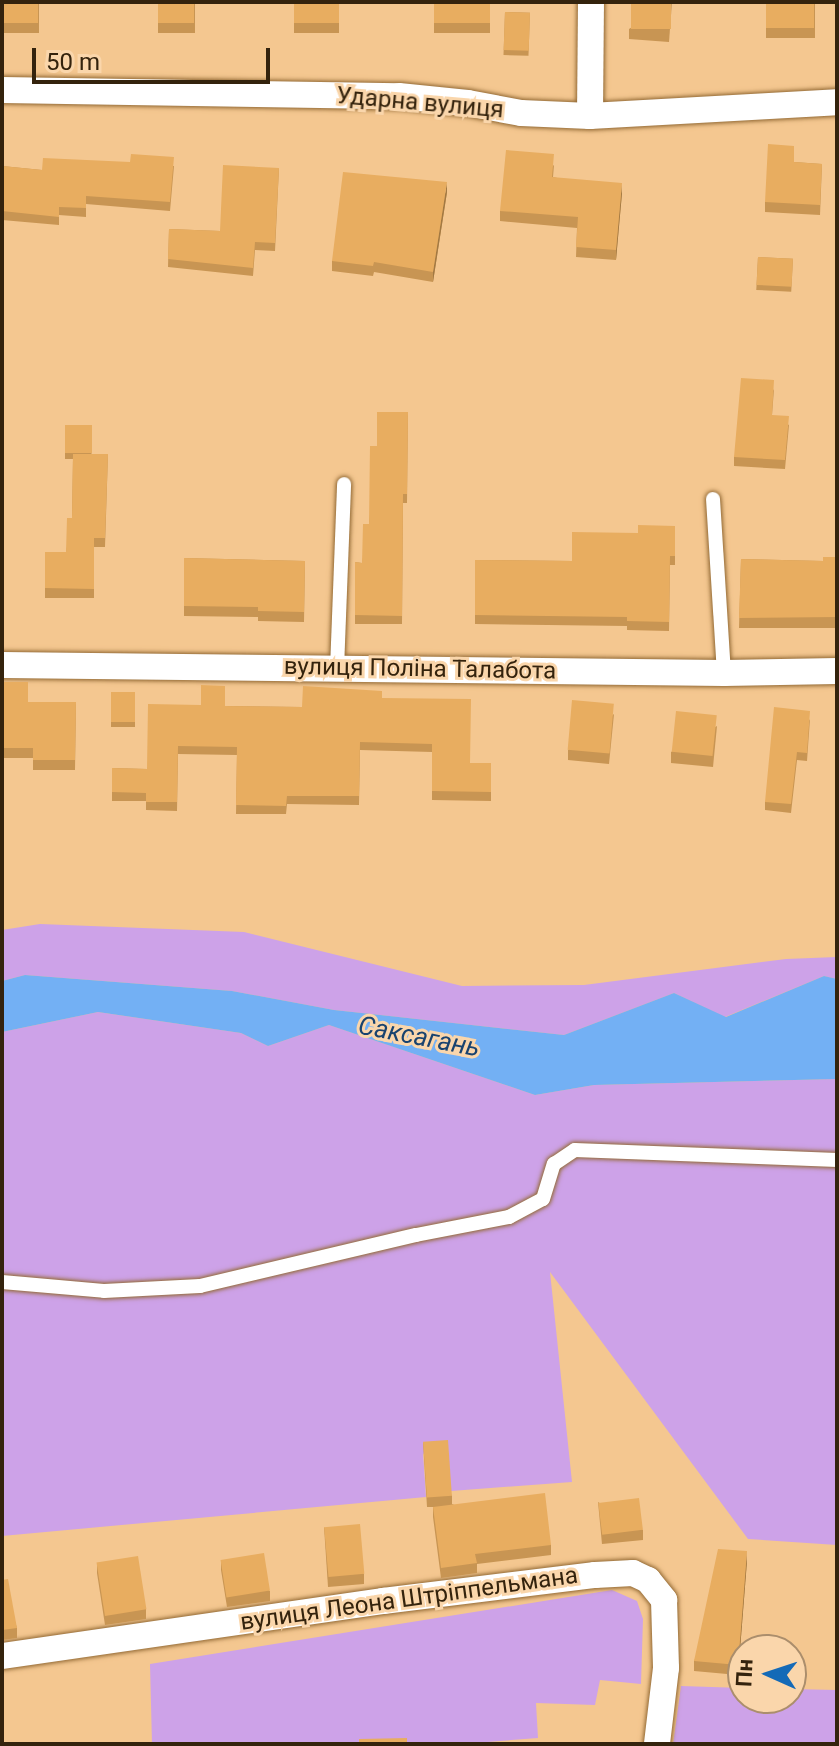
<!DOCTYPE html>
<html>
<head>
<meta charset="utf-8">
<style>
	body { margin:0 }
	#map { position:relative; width:839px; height:1746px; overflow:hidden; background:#f4c790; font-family:Roboto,sans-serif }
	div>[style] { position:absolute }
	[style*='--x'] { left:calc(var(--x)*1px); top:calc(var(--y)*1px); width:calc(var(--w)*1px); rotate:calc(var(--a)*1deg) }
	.green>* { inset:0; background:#cda2e8 }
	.water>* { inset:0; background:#73b0f4 }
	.roads { filter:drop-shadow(0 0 2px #936a35) drop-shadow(0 0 2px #936a35) }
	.lane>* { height:14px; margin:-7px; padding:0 7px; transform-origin:7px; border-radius:7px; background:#fff }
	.street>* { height:26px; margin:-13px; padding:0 13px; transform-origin:13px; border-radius:13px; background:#fff }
	.wall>* { inset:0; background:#c89553; transform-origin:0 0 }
	.shaded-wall>* { inset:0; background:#a27943 }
	.building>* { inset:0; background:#e8ad60; transform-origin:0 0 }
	span { translate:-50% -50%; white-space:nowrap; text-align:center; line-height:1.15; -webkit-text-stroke:6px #fad6ab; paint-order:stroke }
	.street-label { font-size:24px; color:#34230d }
	.water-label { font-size:26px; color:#19436f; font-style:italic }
	.frame { position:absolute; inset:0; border:4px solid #34230d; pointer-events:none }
	.north { position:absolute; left:727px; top:1634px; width:80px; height:80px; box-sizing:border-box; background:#fad6ab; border:2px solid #ab8e6c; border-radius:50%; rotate:273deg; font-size:22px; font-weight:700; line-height:32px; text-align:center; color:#34230d }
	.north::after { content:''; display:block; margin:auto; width:28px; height:36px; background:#146ab7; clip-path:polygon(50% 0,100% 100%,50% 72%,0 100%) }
	.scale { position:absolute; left:32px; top:48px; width:238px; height:36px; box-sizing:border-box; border:4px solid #34230d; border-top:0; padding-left:10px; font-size:24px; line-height:28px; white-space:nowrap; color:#34230d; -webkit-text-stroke:6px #fad6ab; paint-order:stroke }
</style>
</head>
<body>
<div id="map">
	<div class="green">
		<div style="clip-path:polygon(40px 924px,244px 932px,462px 986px,584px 985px,786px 959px,837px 957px,837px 979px,824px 976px,725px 1017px,674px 993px,564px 1035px,334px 1010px,232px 991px,25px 975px,2px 981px,2px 930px)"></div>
		<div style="clip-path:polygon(98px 1012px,241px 1033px,268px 1046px,329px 1025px,535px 1095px,594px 1085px,837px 1079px,837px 1545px,748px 1539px,550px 1272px,572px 1482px,451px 1491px,423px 1453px,426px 1497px,2px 1536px,2px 1032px)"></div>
		<div style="clip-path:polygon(612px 1590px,637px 1601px,643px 1619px,641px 1684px,600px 1680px,595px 1705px,536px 1703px,538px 1738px,462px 1744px,152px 1744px,150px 1664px)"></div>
		<div style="clip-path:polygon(681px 1686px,743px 1688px,743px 1698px,791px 1698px,791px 1689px,837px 1690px,837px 1744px,673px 1744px)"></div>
	</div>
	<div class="water">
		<div style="clip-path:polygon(25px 975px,232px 991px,334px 1010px,564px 1035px,674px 993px,726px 1017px,824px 976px,837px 979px,837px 1079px,594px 1085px,535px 1095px,329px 1025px,268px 1046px,241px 1033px,98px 1012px,2px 1032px,2px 981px)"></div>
	</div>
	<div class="roads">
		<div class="lane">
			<div style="--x:713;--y:499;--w:174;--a:86.4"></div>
			<div style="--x:337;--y:669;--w:185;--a:-87.8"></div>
			<div style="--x:2;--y:1282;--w:102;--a:5"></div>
			<div style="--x:104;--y:1291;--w:96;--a:-3"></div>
			<div style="--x:200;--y:1286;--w:222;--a:-13.3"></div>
			<div style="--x:416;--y:1235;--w:95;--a:-11"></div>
			<div style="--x:509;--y:1217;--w:38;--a:-28"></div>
			<div style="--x:543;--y:1199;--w:37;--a:-73"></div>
			<div style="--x:554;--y:1164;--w:25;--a:-34"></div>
			<div style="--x:575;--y:1150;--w:262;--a:2.2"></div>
		</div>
		<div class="street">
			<div style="--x:2;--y:90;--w:397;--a:0.9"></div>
			<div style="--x:399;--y:96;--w:69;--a:5.8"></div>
			<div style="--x:468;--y:103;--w:54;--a:10.7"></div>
			<div style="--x:521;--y:113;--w:69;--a:2.5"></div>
			<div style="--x:590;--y:116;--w:247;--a:-3.2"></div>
			<div style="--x:590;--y:116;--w:114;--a:-89.5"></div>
			<div style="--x:2;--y:665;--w:722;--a:0.63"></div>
			<div style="--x:724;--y:673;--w:113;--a:-1"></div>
			<div style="--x:2;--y:1656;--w:385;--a:-8.2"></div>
			<div style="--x:383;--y:1601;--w:214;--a:-7"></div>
			<div style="--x:595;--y:1575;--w:38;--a:-3"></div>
			<div style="--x:633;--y:1573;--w:17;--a:25"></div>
			<div style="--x:648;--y:1580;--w:26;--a:51"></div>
			<div style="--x:664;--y:1600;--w:68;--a:88.3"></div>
			<div style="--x:666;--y:1668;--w:77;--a:96.8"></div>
		</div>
	</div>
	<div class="wall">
		<div style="left:2px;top:2px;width:37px;height:31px"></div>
		<div style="left:158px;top:2px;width:37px;height:31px"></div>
		<div style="left:294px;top:2px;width:45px;height:31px"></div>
		<div style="left:434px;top:2px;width:56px;height:31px"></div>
		<div style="clip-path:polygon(672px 2px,669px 42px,629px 39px,629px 29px)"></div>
		<div style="left:766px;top:2px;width:49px;height:36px"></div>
		<div style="left:505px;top:12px;width:25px;height:43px;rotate:2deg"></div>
		<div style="clip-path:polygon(794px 162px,822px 164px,820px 215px,765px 212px,765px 202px)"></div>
		<div style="clip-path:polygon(554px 165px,553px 177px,622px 193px,616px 260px,576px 257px,577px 228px,500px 221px,500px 211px)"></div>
		<div style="clip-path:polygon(2px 166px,42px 170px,174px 166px,170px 211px,86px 204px,86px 217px,59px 215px,59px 225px,2px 220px)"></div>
		<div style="clip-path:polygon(279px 168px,275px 251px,255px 250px,253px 276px,168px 267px,169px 229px,220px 231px)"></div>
		<div style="clip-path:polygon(447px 192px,433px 282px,374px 272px,373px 276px,332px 271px,332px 261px)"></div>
		<div style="left:758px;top:257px;width:35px;height:33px;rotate:3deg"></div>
		<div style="clip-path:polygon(774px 389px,772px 415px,789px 425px,785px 469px,734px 466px,734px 457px)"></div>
		<div style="clip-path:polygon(408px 412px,407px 503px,403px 503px,402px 624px,355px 624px,355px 562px,362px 563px,369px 524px,377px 446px)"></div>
		<div style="clip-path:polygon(65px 425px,92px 454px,108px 454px,105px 547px,94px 547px,94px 598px,45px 598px,45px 552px,66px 552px,72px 518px,73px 459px,65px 459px)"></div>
		<div style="clip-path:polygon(675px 526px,675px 565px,670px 565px,669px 631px,627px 630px,627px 626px,475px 624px,475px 560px,572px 561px,638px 533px)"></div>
		<div style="clip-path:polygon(837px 557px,837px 628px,739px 628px,741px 559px,823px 561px)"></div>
		<div style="clip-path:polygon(184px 558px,305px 561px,304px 622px,258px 621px,258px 617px,184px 616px)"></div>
		<div style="clip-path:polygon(2px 682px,28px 702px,76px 702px,75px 770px,33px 770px,33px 758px,2px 758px)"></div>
		<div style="left:111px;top:692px;width:24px;height:35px"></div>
		<div style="clip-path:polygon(382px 698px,470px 763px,491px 763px,491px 801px,432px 800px,432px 752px,360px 750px,359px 805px,287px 804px,286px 814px,236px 814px,237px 755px,178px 754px,177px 811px,146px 810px,146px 801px,112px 801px,112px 768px,147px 769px,225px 706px,302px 707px)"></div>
		<div style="clip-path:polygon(614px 714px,609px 764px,568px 760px,568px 750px)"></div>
		<div style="clip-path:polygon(810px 719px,807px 761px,797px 760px,791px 813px,765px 810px,765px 802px)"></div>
		<div style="clip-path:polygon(717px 726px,713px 767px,671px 763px,671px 752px)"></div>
		<div style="clip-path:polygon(423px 1442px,452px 1496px,452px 1504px,551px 1545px,551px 1555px,477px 1564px,477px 1573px,441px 1578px,433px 1517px,433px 1507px,427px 1507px)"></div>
		<div style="clip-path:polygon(598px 1502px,643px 1530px,643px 1540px,602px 1544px)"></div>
		<div style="clip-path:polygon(324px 1527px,364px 1574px,364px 1584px,328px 1587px)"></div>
		<div style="clip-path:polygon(221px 1560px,270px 1591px,270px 1601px,227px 1607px,221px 1570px)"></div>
		<div style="clip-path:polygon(747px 1561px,738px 1675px,694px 1671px,694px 1661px)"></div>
		<div style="clip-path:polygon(97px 1563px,146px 1609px,146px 1619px,105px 1625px,97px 1573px)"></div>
		<div style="clip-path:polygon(2px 1580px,17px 1628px,17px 1638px,2px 1640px)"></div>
	</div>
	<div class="shaded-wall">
		<div style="clip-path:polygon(447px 182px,447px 192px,433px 282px,433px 272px)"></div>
		<div style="clip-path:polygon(622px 183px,622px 193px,616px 260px,616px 250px)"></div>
		<div style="clip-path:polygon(747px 1551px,747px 1561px,738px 1675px,738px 1665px)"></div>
	</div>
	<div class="building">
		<div style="left:2px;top:2px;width:36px;height:21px"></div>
		<div style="left:158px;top:2px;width:36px;height:21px"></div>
		<div style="left:294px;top:2px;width:45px;height:21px"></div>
		<div style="left:434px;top:2px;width:56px;height:21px"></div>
		<div style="left:631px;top:2px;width:40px;height:27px"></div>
		<div style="left:766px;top:2px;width:48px;height:26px"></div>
		<div style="left:505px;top:12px;width:25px;height:38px;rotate:2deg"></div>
		<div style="clip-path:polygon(768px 144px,794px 146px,794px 162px,822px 164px,820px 205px,765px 202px)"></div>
		<div style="clip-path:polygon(506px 150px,554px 154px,552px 177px,622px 183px,616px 250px,576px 247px,578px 217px,500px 211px)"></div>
		<div style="clip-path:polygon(131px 154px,174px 157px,170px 202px,86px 196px,86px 208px,59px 207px,59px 217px,2px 211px,2px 166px,42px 170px,43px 158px,130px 162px)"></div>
		<div style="clip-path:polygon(223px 165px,279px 168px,275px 243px,255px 242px,253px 268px,168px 259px,169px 229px,220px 231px)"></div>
		<div style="clip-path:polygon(343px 172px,447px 182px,433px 272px,374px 262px,373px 266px,332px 261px)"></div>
		<div style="left:758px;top:257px;width:35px;height:28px;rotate:3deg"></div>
		<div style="clip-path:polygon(741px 378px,774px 380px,772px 415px,789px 416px,785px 460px,734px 457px)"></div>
		<div style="clip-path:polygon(377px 412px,408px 412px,407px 494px,403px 494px,402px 616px,355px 615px,355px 562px,362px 563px,363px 524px,369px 524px,370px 446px,377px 446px)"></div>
		<div style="left:65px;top:425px;width:27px;height:28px"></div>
		<div style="clip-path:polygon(73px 454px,108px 454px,105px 538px,94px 538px,94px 589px,45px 588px,45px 552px,66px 552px,67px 518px,72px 518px)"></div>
		<div style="clip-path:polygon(638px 525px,675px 526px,675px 556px,670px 556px,669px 622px,627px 621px,627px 617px,475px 615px,475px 560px,572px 561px,572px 532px,638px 533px)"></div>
		<div style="clip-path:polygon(823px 557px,837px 557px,837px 617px,739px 618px,741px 559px,823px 561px)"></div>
		<div style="clip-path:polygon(184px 558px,305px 561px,304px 612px,258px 611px,258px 607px,184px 606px)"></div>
		<div style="clip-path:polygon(2px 682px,28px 682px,28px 702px,76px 702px,75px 760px,33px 760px,33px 748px,2px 748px)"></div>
		<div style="clip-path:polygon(201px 685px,225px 686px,225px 706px,302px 707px,303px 686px,382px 691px,382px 698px,471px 699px,470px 763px,491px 763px,491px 792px,432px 791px,432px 744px,360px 742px,359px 796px,287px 796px,286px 806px,236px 805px,237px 747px,178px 746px,177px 802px,146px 802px,146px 793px,112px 792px,112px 768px,147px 769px,148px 704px,201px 705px)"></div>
		<div style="left:111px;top:692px;width:24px;height:30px"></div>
		<div style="left:572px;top:700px;width:42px;height:50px;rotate:5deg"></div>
		<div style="clip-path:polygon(774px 707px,810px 711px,807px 753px,797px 752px,791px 804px,765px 802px)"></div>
		<div style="left:676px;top:711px;width:41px;height:41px;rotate:6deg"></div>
		<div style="left:448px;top:1440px;width:56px;height:25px;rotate:86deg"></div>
		<div style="clip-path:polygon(545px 1493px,551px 1545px,475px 1554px,477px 1563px,441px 1568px,433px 1507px)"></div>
		<div style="left:639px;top:1498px;width:32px;height:41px;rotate:83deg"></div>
		<div style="left:360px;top:1524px;width:50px;height:36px;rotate:85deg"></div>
		<div style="clip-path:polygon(718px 1549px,747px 1551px,738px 1665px,694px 1661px)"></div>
		<div style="left:264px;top:1553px;width:38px;height:44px;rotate:81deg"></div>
		<div style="left:138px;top:1556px;width:54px;height:42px;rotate:81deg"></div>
		<div style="clip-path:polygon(8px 1579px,17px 1628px,2px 1630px,2px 1580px)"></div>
		<div style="clip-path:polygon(407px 1738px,407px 1744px,359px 1744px,359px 1739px)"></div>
	</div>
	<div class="street-label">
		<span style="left:420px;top:103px;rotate:5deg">Ударна вулиця</span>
		<span style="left:420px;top:669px;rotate:1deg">вулиця Поліна Талабота</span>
		<span style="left:409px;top:1599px;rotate:-8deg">вулиця Леона Штріппельмана</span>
	</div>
	<div class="water-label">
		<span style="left:419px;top:1037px;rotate:11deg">Саксагань</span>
	</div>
	<div class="frame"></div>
	<div class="north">Пн</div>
	<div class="scale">50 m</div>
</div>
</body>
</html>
